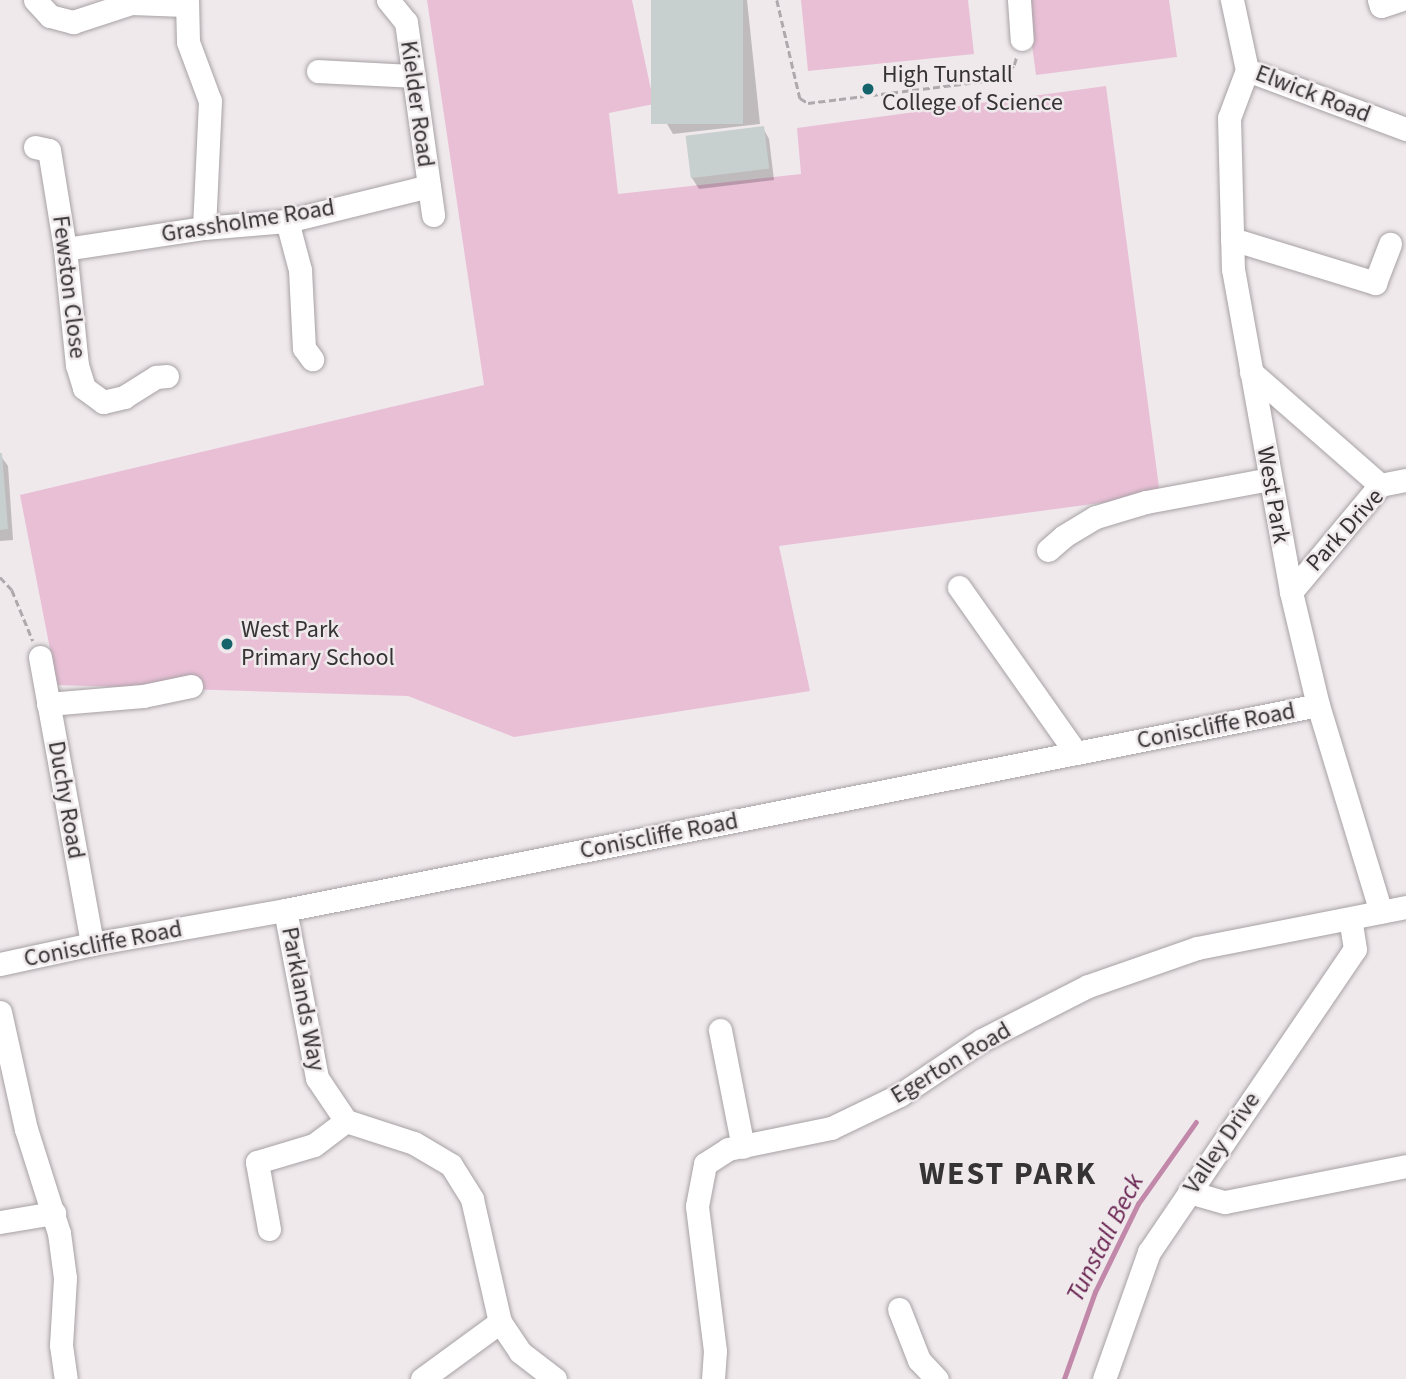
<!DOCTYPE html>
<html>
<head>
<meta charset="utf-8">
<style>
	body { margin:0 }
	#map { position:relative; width:1406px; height:1379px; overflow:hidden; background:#efe9ec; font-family:"Source Sans 3",sans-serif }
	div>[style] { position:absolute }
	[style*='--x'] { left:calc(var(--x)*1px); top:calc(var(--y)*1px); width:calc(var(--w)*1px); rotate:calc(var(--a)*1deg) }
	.green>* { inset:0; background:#e9bfd6 }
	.shadow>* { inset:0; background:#0003 }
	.stream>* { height:4.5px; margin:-2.25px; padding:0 2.25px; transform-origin:2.25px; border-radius:2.25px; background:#c188a9 }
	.building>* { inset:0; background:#c8cfcf; transform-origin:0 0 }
	.path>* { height:2.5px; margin-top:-1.25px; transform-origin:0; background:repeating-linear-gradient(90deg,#aea9ac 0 7px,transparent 0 10.5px) }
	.roads { filter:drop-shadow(0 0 2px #a7a1a4) drop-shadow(0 0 2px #a7a1a4) }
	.minor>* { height:23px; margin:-11.5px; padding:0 11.5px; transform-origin:11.5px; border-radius:11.5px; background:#fff }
	.dots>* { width:19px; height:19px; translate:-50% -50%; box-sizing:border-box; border:4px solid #efe9ec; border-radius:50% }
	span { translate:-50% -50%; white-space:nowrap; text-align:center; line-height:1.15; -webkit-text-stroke:5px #efe9ec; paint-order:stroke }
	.poi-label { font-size:24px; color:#363335 }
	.left { translate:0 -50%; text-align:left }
	.street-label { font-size:24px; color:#363335 }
	.water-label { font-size:26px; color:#692451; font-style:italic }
	.district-label { font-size:32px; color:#363335; font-weight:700; letter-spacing:2px }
</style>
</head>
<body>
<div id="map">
	<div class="green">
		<div style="clip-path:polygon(427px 0,632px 0,654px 104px,609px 113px,618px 194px,801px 174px,797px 128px,1106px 86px,1160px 495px,779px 546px,810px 691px,514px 737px,408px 696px,57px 685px,20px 495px,484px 385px)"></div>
		<div style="clip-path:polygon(801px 0,968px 0,974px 54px,808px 71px)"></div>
		<div style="clip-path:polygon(1026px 0,1169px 0,1177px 57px,1036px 75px)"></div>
	</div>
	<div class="shadow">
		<div style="clip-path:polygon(653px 0,747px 0,760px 124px,673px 134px,666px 122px)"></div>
		<div style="clip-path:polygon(763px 128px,769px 139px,774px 180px,699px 189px,692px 178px)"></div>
		<div style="clip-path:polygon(0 455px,8px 466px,13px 540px,0 541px)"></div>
	</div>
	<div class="stream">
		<div style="--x:1064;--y:1379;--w:92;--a:-70.4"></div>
		<div style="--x:1095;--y:1292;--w:98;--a:-64"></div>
		<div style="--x:1138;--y:1204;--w:100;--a:-54.7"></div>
	</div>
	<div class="building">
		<div style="left:651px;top:0;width:92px;height:124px"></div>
		<div style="left:764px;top:126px;width:43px;height:79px;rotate:83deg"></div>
		<div style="clip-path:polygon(0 453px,2px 453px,8px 529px,0 530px)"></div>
	</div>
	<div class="path">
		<div style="--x:777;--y:0;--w:101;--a:76.8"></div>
		<div style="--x:800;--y:98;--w:9;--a:32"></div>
		<div style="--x:808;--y:103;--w:195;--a:-7.1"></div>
		<div style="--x:1002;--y:79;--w:18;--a:-49"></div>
		<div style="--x:1014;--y:65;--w:10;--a:-73"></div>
		<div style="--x:0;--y:577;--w:18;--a:47"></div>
		<div style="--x:12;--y:590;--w:55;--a:67.6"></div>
	</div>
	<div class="roads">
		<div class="minor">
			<div style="--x:35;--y:0;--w:22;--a:47"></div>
			<div style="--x:50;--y:16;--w:24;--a:15"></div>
			<div style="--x:73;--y:22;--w:61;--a:-18.1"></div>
			<div style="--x:131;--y:3;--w:54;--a:2.1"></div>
			<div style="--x:187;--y:0;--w:42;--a:88.6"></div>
			<div style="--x:188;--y:42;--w:63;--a:69.6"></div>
			<div style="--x:210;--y:101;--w:127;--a:92.7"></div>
			<div style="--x:388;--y:0;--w:28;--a:51"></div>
			<div style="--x:406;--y:22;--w:195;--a:82"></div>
			<div style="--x:1019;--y:0;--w:39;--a:86"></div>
			<div style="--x:1232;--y:0;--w:72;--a:77.9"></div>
			<div style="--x:1247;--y:70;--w:170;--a:20.4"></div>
			<div style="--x:1379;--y:0;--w:6;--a:72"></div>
			<div style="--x:1381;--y:6;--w:20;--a:-18"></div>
			<div style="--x:1247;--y:70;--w:51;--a:110.6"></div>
			<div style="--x:1229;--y:118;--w:151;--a:88.5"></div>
			<div style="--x:1233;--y:269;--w:328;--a:79.8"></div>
			<div style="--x:1291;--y:592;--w:116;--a:76.6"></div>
			<div style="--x:1318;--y:705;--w:216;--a:73.1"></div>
			<div style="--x:318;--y:71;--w:96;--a:3"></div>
			<div style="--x:35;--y:147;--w:14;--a:12"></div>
			<div style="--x:49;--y:150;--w:100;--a:80.8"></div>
			<div style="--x:65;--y:249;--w:117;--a:84.1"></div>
			<div style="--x:77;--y:365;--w:24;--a:73"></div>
			<div style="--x:84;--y:388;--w:24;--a:36"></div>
			<div style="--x:103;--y:402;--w:22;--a:-13"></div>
			<div style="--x:124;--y:397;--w:38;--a:-32"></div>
			<div style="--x:156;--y:377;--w:11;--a:-5"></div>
			<div style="--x:287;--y:221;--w:51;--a:75.1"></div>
			<div style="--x:300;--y:270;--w:78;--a:87.1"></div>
			<div style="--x:304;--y:348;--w:14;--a:54"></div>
			<div style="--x:1232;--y:239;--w:150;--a:17.1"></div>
			<div style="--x:1375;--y:283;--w:42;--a:-69"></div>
			<div style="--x:65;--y:249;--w:141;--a:-8.6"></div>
			<div style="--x:204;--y:228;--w:83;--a:-4.8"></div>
			<div style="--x:287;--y:221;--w:146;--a:-13.8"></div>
			<div style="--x:1251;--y:372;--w:171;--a:41.2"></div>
			<div style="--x:1048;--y:550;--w:21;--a:-41"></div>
			<div style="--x:1064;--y:536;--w:37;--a:-31"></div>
			<div style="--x:1096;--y:517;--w:52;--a:-16.7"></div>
			<div style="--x:1146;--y:502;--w:126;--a:-10.5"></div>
			<div style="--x:959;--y:587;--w:203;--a:54.8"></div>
			<div style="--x:1291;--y:592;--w:139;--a:-50.2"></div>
			<div style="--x:1380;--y:485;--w:26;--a:-11"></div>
			<div style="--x:40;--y:657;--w:292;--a:79.7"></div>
			<div style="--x:48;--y:704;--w:95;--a:-4.8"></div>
			<div style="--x:143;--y:696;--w:49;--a:-11.8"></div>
			<div style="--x:285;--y:910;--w:171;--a:79.2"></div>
			<div style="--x:317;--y:1078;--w:52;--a:56"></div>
			<div style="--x:346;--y:1121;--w:71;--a:17.9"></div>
			<div style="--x:414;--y:1143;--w:43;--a:30.7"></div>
			<div style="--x:451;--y:1165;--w:40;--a:58"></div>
			<div style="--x:472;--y:1199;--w:126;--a:77.2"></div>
			<div style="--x:500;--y:1322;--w:36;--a:56"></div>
			<div style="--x:520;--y:1352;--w:44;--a:37.6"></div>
			<div style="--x:0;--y:964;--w:94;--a:-12.3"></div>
			<div style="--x:92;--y:944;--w:196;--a:-10"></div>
			<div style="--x:285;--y:910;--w:1053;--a:-11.22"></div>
			<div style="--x:0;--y:1012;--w:120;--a:77.5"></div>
			<div style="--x:26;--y:1129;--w:109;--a:72.4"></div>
			<div style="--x:59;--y:1233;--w:45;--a:82.4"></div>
			<div style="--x:65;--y:1278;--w:67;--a:93.4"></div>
			<div style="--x:61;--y:1345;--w:34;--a:82"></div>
			<div style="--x:720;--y:1030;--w:119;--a:78.9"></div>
			<div style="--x:1189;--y:1192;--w:37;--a:16"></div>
			<div style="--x:1225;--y:1202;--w:185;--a:-11.2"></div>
			<div style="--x:0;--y:1222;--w:55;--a:-9.5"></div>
			<div style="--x:269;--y:1229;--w:68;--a:-100.2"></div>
			<div style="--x:257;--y:1162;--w:59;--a:-16.6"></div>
			<div style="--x:314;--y:1145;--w:40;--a:-37"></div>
			<div style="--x:899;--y:1309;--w:55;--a:68.6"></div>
			<div style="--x:919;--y:1360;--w:26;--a:47"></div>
			<div style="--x:422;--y:1379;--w:97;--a:-36.2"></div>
			<div style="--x:713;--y:1379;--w:28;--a:-86"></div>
			<div style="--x:715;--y:1351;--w:146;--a:-97.1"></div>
			<div style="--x:697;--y:1206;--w:43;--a:-79.2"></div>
			<div style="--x:705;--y:1164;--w:27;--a:-33"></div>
			<div style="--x:728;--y:1149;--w:105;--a:-11.5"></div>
			<div style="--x:831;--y:1128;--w:76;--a:-25.6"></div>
			<div style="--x:900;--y:1095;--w:99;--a:-33.9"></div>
			<div style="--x:982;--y:1040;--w:119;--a:-27"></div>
			<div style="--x:1088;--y:986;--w:115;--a:-19.2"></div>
			<div style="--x:1197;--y:948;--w:213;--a:-11.1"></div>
			<div style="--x:1104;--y:1379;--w:135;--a:-70.5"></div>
			<div style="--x:1149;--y:1252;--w:366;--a:-55.8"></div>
			<div style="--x:1355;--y:949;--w:30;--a:-99"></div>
		</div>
	</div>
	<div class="dots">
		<div style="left:868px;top:89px;background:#15636b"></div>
		<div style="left:227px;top:644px;background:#15636b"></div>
	</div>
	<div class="poi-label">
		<span class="left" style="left:882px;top:89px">High Tunstall<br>College of Science</span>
		<span class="left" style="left:241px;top:644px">West Park<br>Primary School</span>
	</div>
	<div class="street-label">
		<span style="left:1313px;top:94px;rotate:21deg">Elwick Road</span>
		<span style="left:417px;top:104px;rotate:82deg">Kielder Road</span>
		<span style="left:248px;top:221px;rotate:-9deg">Grassholme Road</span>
		<span style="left:69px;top:287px;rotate:83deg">Fewston Close</span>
		<span style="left:1273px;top:495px;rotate:80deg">West Park</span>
		<span style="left:1345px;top:530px;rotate:-48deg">Park Drive</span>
		<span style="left:1216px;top:726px;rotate:-11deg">Coniscliffe Road</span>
		<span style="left:66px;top:800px;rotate:80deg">Duchy Road</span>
		<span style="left:659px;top:836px;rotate:-11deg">Coniscliffe Road</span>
		<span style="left:103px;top:944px;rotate:-11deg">Coniscliffe Road</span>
		<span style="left:303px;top:999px;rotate:79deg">Parklands Way</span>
		<span style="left:951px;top:1063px;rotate:-31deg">Egerton Road</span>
		<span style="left:1222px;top:1143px;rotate:-56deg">Valley Drive</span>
	</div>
	<div class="water-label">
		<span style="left:1105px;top:1238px;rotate:-63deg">Tunstall Beck</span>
	</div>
	<div class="district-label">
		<span style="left:1008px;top:1174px">WEST PARK</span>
	</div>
</div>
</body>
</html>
